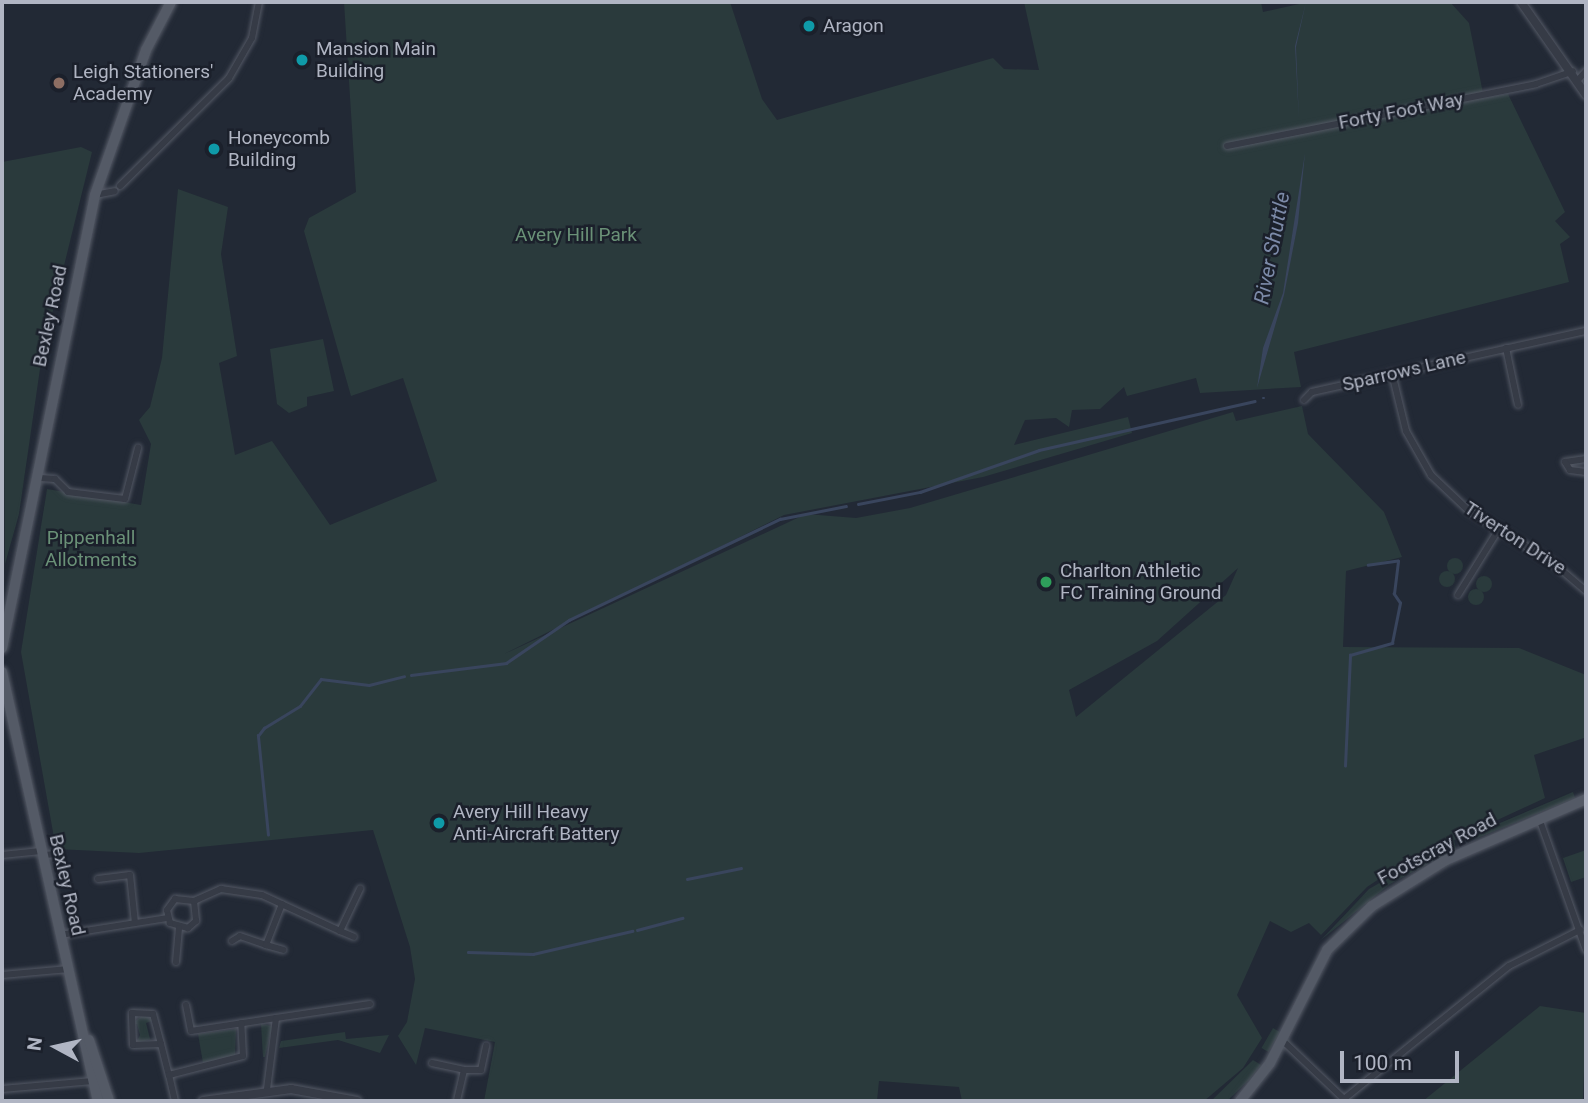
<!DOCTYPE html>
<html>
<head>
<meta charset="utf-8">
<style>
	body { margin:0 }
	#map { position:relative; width:1588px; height:1103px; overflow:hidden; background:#222935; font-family:Roboto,sans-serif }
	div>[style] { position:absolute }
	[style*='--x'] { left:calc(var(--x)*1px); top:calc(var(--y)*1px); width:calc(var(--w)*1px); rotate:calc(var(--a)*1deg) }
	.green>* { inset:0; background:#2a3a3c; transform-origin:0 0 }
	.round { border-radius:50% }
	.water>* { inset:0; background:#39455d }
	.stream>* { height:2.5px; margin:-1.25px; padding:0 1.25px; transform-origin:1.25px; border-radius:1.25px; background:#39455d }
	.roads { filter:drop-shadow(0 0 2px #535864) drop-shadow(0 0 2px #535864) }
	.minor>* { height:6px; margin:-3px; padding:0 3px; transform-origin:3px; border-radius:3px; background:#363b46 }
	.tertiary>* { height:8px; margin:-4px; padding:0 4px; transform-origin:4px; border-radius:4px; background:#363b46 }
	.primary>* { height:10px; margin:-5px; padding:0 5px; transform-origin:5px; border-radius:5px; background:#545a66 }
	.dots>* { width:19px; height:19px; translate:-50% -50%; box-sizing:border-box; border:4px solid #1b202b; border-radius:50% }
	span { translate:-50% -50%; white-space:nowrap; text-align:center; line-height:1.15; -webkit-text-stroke:5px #1b202b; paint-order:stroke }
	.poi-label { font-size:19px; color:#b0b5c3 }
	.left { translate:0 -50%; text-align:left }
	.street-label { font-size:19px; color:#b0b5c3 }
	.park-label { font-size:19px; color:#6a9177 }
	.water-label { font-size:21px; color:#7c8aa8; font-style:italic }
	.frame { position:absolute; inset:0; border:4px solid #b0b5c3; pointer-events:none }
	.north { position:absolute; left:21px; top:1012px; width:70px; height:70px; -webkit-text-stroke:5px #1b202b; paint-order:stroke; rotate:278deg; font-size:19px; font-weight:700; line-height:28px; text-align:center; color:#b0b5c3 }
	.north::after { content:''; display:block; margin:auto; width:24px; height:32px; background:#b0b5c3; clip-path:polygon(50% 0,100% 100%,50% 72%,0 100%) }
	.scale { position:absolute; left:1340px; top:1051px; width:119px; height:32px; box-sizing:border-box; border:4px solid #b0b5c3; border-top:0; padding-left:9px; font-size:21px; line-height:24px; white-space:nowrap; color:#b0b5c3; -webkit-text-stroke:5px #1b202b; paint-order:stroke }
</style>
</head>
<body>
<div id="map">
	<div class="green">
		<div style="clip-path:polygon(evenodd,344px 2px,730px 2px,762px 99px,777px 120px,993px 58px,1004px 69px,1039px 70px,1024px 2px,1261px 2px,1263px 12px,1308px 2px,1450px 2px,1469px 23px,1484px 98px,1508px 94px,1565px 212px,1555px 221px,1570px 237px,1560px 244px,1569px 282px,1294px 352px,1301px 387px,1200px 393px,1196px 378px,1127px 396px,1124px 387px,1100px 409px,1072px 410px,1069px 427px,1056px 418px,1025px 420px,1014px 445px,1128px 417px,1132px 433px,983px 477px,784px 515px,504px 654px,806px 514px,856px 518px,910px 508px,1233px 412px,1236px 421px,1302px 406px,1308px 434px,1384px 512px,1402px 557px,1346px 571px,1343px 647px,1519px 648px,1586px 675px,1584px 738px,1534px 755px,1545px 798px,1400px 865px,1367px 887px,1321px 935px,1309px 923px,1291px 932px,1270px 921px,1237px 995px,1262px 1038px,1243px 1068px,1204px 1101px,962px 1101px,959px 1087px,879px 1081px,877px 1101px,484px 1101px,495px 1042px,425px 1028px,416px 1065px,398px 1036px,407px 1022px,415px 979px,410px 947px,373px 830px,139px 853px,56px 849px,21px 652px,47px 489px,141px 505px,151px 444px,139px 420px,150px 407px,162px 358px,178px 189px,228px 207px,221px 254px,237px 356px,219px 363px,235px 455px,272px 441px,330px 525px,437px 481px,403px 378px,351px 396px,304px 231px,309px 218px,356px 192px,344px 2px,1238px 568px,1226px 595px,1076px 717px,1069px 690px,1157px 641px,1238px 568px)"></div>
		<div style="clip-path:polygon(81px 147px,92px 152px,42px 355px,19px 514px,5px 564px,2px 162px)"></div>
		<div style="clip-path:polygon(323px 339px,334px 391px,307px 397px,307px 406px,289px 413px,277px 404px,270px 349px)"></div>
		<div class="round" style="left:1447px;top:558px;width:16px;height:16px"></div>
		<div class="round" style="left:1439px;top:571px;width:16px;height:16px"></div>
		<div class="round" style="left:1476px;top:576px;width:16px;height:16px"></div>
		<div class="round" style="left:1468px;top:589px;width:16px;height:16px"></div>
		<div style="clip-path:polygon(1573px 792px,1575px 798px,1468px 842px,1462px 839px)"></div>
		<div style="clip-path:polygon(1454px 840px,1456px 849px,1390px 884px,1321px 940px,1369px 889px)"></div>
		<div style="clip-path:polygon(1586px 850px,1586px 877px,1571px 882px,1563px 858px)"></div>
		<div style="clip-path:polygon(1540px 1006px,1586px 1013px,1583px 1101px,1423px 1101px)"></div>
		<div style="clip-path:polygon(145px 1013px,152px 1021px,146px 1023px,150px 1039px,156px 1038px,136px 1043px,140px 1035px,137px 1024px,131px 1025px)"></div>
		<div style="clip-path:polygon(261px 1024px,272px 1026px,265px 1057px,263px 1057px)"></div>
		<div style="left:1273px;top:1028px;width:8px;height:23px;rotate:30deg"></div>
		<div style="clip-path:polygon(236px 1029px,235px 1056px,203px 1063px,198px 1034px)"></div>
		<div style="clip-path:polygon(345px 1032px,346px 1039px,389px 1035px,380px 1053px,338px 1040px,279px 1048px,281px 1041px)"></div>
		<div style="clip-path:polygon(1253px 1060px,1261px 1065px,1249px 1080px,1227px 1101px,1211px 1101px)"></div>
	</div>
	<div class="water">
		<div style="clip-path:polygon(1306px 2px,1296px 47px,1299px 121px,1295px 46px)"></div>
		<div style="clip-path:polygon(1305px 153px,1298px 223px,1284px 295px,1257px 388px,1263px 348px,1283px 293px)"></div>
	</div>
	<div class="stream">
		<div style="--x:1263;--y:398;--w:1;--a:0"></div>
		<div style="--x:858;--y:504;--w:63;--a:-11"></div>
		<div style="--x:920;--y:492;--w:126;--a:-19.4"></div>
		<div style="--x:1039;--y:450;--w:221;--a:-12.8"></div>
		<div style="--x:411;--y:675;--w:96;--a:-7.2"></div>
		<div style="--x:506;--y:663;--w:76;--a:-34.3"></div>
		<div style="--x:569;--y:620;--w:234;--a:-25.6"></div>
		<div style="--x:780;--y:519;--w:67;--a:-11.1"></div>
		<div style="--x:1345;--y:766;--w:111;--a:-87.4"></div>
		<div style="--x:1350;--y:655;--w:44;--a:-15.9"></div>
		<div style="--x:1392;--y:643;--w:41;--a:-78.7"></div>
		<div style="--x:1400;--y:603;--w:11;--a:-124"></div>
		<div style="--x:1394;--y:594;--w:33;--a:-83"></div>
		<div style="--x:1398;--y:561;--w:30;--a:172"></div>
		<div style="--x:268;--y:835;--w:100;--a:-95.8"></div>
		<div style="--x:258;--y:736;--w:10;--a:-53"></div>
		<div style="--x:264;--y:728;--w:42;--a:-31.4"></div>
		<div style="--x:300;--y:706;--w:34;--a:-52"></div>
		<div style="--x:321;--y:679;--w:48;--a:7.1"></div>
		<div style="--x:369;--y:685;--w:36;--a:-14"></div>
		<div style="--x:687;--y:879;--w:55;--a:-11.5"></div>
		<div style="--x:637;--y:930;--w:47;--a:-14.9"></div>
		<div style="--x:468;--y:952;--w:65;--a:1.8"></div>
		<div style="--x:533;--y:954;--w:102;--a:-13.1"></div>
	</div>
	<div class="roads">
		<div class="minor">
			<div style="--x:1578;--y:80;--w:12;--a:-48"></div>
			<div style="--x:1227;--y:146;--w:315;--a:-11.3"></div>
			<div style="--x:1536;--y:84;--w:39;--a:-19"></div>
			<div style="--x:120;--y:186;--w:153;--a:-44.7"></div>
			<div style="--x:229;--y:78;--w:46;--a:-60.1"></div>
			<div style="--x:252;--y:38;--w:37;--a:-79"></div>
			<div style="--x:95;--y:195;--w:20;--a:-11"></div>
			<div style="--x:1506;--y:348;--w:58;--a:78.1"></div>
			<div style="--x:1392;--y:373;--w:60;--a:76.4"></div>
			<div style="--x:1406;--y:431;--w:51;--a:60.4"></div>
			<div style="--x:1431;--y:475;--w:52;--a:43.5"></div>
			<div style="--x:1469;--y:511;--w:97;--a:31.6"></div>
			<div style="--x:1552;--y:562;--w:45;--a:40.5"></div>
			<div style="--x:1304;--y:400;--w:11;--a:-45"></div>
			<div style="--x:1312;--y:392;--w:281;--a:-12.6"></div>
			<div style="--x:1586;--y:459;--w:21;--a:172"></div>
			<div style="--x:1565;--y:462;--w:9;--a:58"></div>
			<div style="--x:1570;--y:470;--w:16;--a:7"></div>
			<div style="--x:40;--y:478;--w:15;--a:4"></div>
			<div style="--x:55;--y:479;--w:18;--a:45"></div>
			<div style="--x:68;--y:492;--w:57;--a:7"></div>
			<div style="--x:125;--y:499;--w:53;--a:-75.7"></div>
			<div style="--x:1458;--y:595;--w:78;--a:-58.2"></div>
			<div style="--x:1539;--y:818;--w:140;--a:70.4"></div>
			<div style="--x:2;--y:855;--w:39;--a:-6"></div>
			<div style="--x:43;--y:855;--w:15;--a:-4"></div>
			<div style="--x:98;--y:879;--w:32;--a:-7"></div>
			<div style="--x:130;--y:875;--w:48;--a:84.1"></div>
			<div style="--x:194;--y:901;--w:20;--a:84"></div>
			<div style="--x:196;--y:921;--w:11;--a:139"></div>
			<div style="--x:188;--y:928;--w:19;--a:-164"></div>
			<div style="--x:170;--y:923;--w:13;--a:-103"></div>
			<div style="--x:167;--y:910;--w:14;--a:-54"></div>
			<div style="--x:175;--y:899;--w:19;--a:6"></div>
			<div style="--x:194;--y:901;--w:30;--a:-24"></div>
			<div style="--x:221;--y:889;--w:41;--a:8.3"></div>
			<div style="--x:262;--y:895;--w:86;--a:24.8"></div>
			<div style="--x:340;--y:931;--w:47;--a:-64.5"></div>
			<div style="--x:340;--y:931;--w:15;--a:23"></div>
			<div style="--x:60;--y:935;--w:108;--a:-9"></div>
			<div style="--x:232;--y:941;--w:9;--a:-32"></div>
			<div style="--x:240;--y:936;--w:28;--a:19"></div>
			<div style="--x:266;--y:945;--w:44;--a:-68.7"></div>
			<div style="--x:266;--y:945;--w:18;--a:16"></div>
			<div style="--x:176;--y:962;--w:34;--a:-85"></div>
			<div style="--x:2;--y:975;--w:67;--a:-5.1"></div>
			<div style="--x:186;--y:1005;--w:26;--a:79"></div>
			<div style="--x:191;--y:1031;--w:86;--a:-8.7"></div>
			<div style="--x:276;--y:1018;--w:72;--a:97.2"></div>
			<div style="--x:276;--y:1018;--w:95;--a:-8.5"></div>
			<div style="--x:1282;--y:1040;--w:88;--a:43.6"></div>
			<div style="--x:161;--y:1044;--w:28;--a:178"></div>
			<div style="--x:133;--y:1045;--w:32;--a:-92"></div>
			<div style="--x:132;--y:1013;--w:21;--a:3"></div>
			<div style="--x:153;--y:1014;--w:31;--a:75"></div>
			<div style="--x:161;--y:1044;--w:32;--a:76"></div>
			<div style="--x:169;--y:1075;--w:27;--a:77"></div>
			<div style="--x:432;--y:1063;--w:33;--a:12"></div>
			<div style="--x:464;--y:1070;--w:32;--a:103"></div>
			<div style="--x:464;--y:1070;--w:17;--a:0"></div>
			<div style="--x:481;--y:1070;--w:25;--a:-78"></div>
			<div style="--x:169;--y:1075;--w:76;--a:-14.4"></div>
			<div style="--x:243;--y:1056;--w:33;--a:-93"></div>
			<div style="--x:2;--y:1089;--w:91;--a:-5"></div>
			<div style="--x:1344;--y:1099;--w:212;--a:-38.9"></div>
			<div style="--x:1509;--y:966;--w:80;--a:-26.9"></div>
		</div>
		<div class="tertiary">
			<div style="--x:1521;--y:2;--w:113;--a:55"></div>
			<div style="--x:203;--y:1101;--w:89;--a:-7.8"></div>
			<div style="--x:291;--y:1089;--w:67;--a:10.3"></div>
		</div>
		<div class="primary">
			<div style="--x:2;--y:648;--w:462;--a:-78.4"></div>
			<div style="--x:95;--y:195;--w:154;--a:-70.6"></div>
			<div style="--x:146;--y:50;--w:54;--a:-62.5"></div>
			<div style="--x:2;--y:672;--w:440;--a:77.4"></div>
			<div style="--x:89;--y:1040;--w:64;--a:71.8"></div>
			<div style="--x:1240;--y:1101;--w:48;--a:-51.7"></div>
			<div style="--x:1270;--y:1063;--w:127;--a:-63.2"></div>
			<div style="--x:1327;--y:950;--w:63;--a:-44.4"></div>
			<div style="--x:1372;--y:906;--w:87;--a:-31.9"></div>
			<div style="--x:1446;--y:860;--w:153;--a:-23.5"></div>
		</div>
	</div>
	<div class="dots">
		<div style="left:809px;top:26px;background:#0f9aa8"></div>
		<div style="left:302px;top:60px;background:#0f9aa8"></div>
		<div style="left:59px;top:83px;background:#8d6e63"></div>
		<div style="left:214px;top:149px;background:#0f9aa8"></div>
		<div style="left:1046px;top:582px;background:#2e9e5b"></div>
		<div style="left:439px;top:823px;background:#0f9aa8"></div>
	</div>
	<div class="poi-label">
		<span class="left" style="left:823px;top:26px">Aragon</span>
		<span class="left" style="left:316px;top:60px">Mansion Main<br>Building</span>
		<span class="left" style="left:73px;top:83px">Leigh Stationers'<br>Academy</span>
		<span class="left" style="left:228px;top:149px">Honeycomb<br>Building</span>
		<span class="left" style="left:1060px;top:582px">Charlton Athletic<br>FC Training Ground</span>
		<span class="left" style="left:453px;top:823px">Avery Hill Heavy<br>Anti-Aircraft Battery</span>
	</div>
	<div class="street-label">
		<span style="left:1401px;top:111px;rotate:-11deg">Forty Foot Way</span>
		<span style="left:50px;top:316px;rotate:-78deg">Bexley Road</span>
		<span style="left:1404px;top:371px;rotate:-13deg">Sparrows Lane</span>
		<span style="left:1515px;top:538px;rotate:33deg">Tiverton Drive</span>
		<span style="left:1437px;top:849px;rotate:-28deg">Footscray Road</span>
		<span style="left:67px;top:885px;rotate:77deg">Bexley Road</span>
	</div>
	<div class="park-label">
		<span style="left:576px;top:235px">Avery Hill Park</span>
		<span style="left:91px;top:549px">Pippenhall<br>Allotments</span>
	</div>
	<div class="water-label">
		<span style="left:1272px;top:248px;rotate:-79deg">River Shuttle</span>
	</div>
	<div class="frame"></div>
	<div class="north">N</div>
	<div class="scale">100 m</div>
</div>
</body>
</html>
